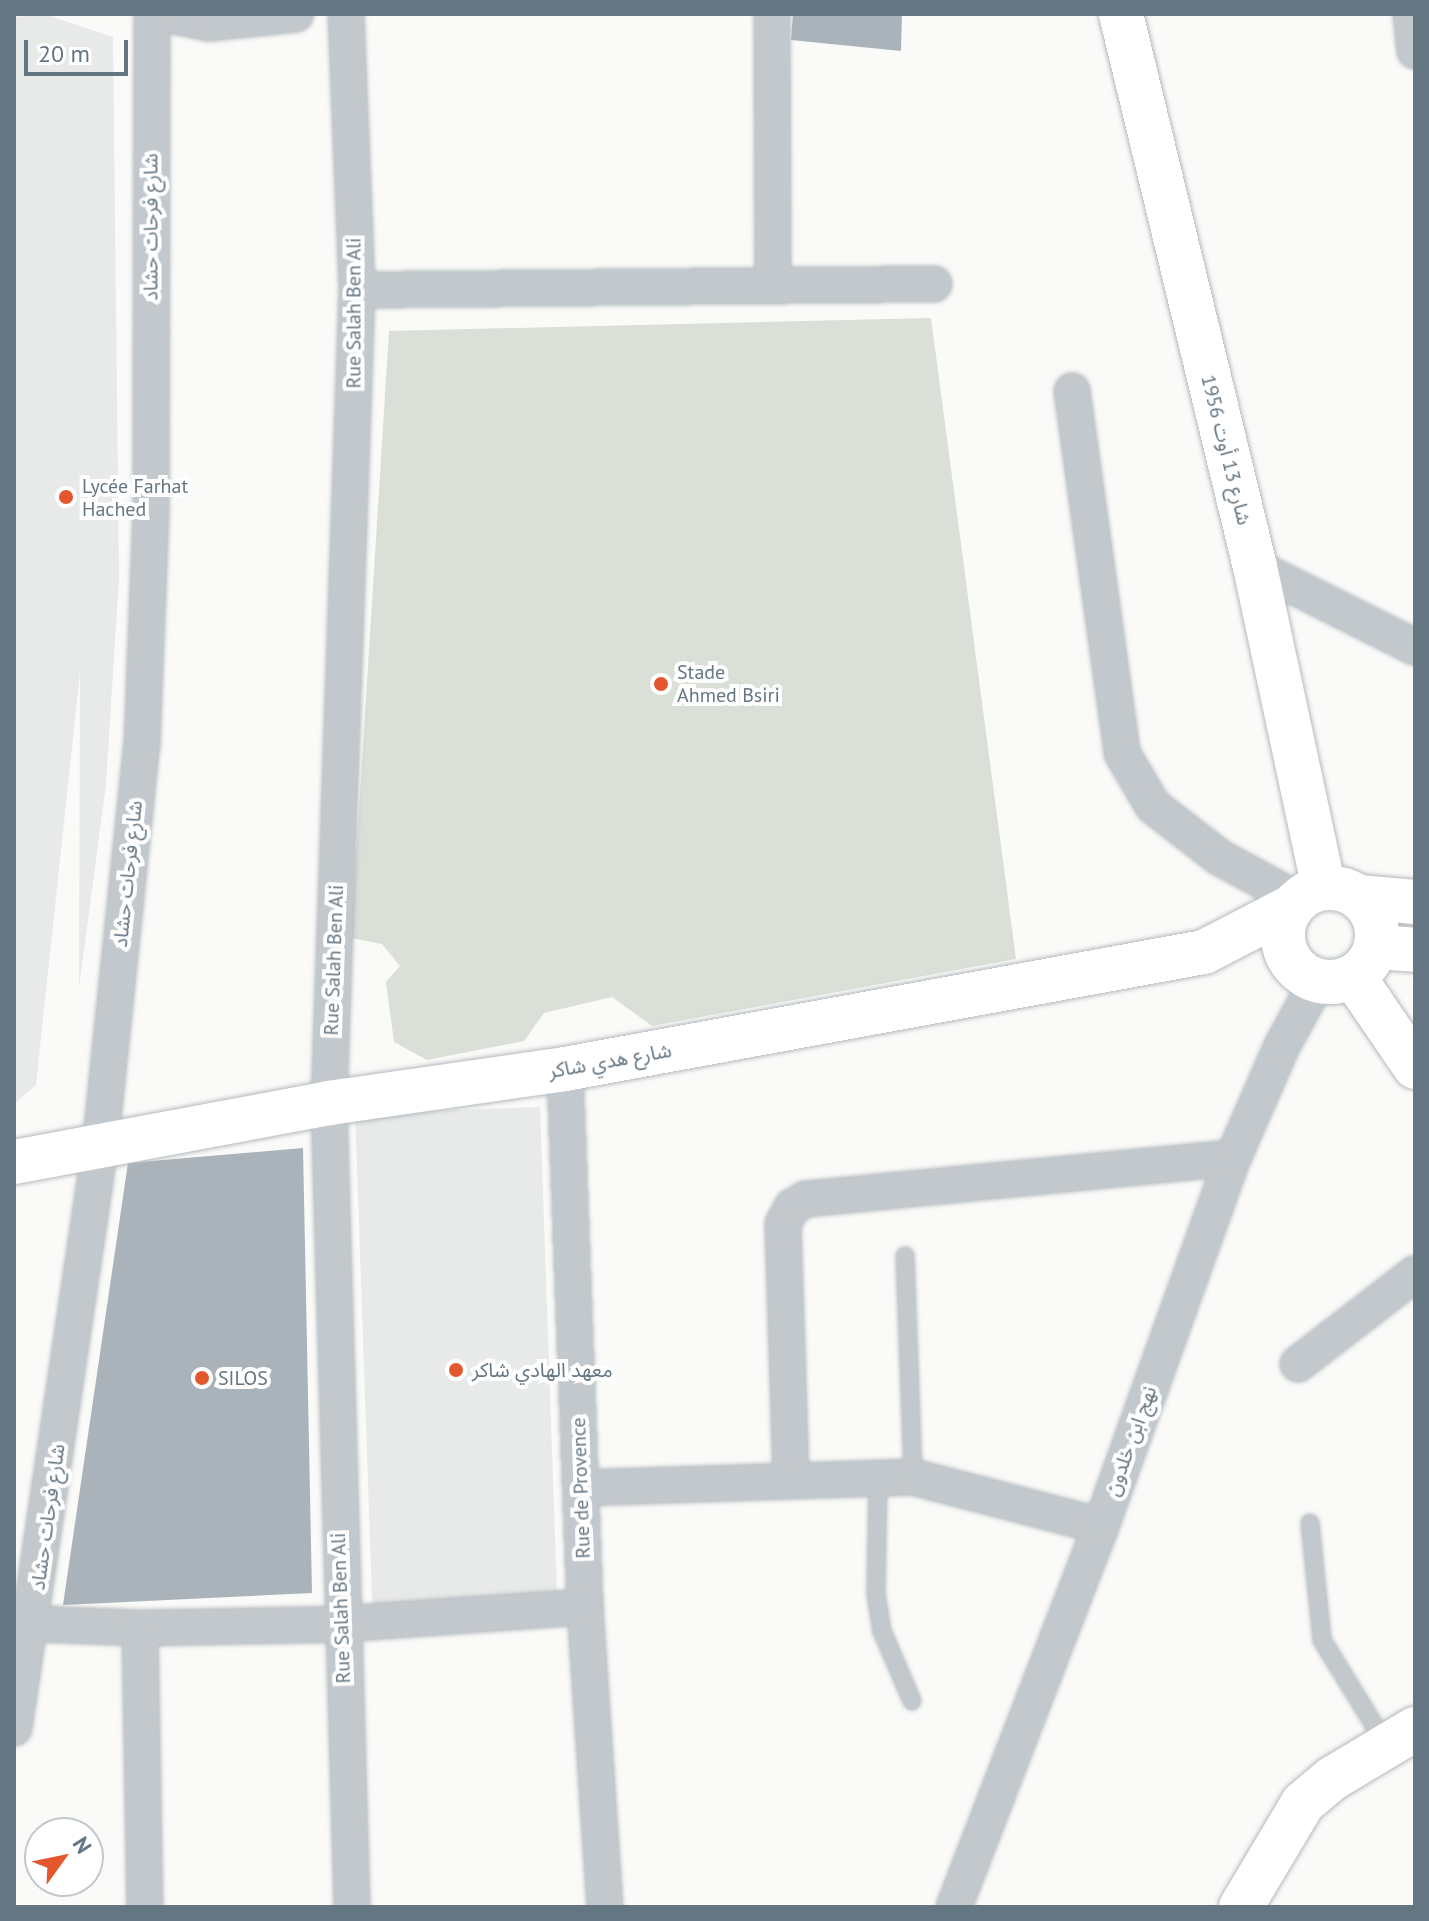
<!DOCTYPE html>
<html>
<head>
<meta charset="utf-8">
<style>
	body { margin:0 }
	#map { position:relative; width:1429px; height:1921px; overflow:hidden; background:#fafaf8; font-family:"PT Sans","Noto Sans Arabic",sans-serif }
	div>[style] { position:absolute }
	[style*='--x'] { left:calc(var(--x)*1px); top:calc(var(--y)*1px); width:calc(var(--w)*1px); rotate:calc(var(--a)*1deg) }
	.built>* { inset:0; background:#e8e9e9; transform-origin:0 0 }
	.green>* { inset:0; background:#dadfd7 }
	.building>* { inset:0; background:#aab3b9 }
	.roads { filter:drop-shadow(0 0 2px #b3babf) drop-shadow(0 0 2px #b3babf) }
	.lane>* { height:16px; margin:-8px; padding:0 8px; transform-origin:8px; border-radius:8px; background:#c3c8cc }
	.street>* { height:34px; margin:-17px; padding:0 17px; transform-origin:17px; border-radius:17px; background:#c3c8cc }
	.secondary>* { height:44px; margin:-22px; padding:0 22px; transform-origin:22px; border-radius:22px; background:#fff }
	.secondary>.ring { margin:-22px; padding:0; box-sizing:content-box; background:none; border:44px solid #fff; border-radius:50% }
	.dots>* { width:22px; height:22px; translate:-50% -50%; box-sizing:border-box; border:4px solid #fff; border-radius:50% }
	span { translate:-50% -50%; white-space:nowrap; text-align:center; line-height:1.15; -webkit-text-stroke:8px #fff; paint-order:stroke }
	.street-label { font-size:20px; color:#657683 }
	.poi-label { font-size:20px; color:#657683 }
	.left { translate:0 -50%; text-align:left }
	.frame { position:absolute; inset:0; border:16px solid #657683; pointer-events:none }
	.north { position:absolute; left:24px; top:1817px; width:80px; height:80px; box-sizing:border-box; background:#fff; border:2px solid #c1c8cd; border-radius:50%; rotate:57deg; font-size:22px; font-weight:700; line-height:32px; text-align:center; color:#657683 }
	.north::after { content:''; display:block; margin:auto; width:28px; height:36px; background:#e4572e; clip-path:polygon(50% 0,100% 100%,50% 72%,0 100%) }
	.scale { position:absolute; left:24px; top:40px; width:104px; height:36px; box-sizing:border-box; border:4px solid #657683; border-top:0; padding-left:10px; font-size:24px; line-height:28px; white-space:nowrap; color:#657683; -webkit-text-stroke:6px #fff; paint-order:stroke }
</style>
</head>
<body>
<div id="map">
	<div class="built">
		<div style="clip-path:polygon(44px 14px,113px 37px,119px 577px,106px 784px,79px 988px,80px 672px,36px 1085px,14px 1104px,14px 17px)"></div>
		<div style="left:540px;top:1107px;width:493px;height:185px;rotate:88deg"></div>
	</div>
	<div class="green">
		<div style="clip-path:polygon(931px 318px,1016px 959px,652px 1026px,612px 997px,544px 1013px,524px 1041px,427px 1060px,394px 1042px,386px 982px,400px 966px,382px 944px,351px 938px,389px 331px)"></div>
	</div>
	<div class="building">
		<div style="clip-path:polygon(793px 14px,902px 14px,901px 51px,791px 40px)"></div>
		<div style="clip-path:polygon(303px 1148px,312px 1593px,63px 1605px,128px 1163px)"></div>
	</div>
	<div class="roads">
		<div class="lane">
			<div style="--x:905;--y:1256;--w:221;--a:87.9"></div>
			<div style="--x:878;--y:1476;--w:118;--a:91"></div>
			<div style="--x:876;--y:1594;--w:37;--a:81"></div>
			<div style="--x:882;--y:1631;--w:76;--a:66.8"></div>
			<div style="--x:1310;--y:1523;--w:118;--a:84.1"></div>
			<div style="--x:1322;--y:1640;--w:121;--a:58.5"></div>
		</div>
		<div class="street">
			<div style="--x:166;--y:14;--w:44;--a:11.8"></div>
			<div style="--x:209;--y:23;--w:87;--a:-5.9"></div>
			<div style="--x:346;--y:14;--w:276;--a:87.7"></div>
			<div style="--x:357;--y:290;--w:813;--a:91.97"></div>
			<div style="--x:329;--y:1103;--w:804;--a:88.36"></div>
			<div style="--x:772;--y:14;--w:272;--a:89.8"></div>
			<div style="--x:1411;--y:14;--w:37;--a:84"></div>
			<div style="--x:357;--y:290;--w:577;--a:-0.6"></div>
			<div style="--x:1072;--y:391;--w:365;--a:82.1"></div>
			<div style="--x:1122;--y:753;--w:61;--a:59.7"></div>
			<div style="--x:1153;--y:806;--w:83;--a:37.7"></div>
			<div style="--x:1219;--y:857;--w:90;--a:28.6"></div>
			<div style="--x:1255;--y:567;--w:179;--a:26.6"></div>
			<div style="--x:565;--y:1069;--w:538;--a:87.87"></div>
			<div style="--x:585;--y:1607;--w:301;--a:86.2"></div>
			<div style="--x:1298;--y:1364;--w:148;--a:-37.6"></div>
			<div style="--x:791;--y:1479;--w:255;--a:-91.8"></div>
			<div style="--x:783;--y:1224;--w:19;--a:-62"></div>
			<div style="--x:792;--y:1207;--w:16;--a:-30"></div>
			<div style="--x:806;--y:1199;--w:429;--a:-5.5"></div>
			<div style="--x:581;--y:1488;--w:332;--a:-1.9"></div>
			<div style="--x:913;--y:1477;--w:194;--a:14.6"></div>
			<div style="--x:14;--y:1623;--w:126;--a:2.3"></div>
			<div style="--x:140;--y:1628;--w:201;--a:-1.1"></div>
			<div style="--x:341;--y:1624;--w:245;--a:-4"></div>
			<div style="--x:140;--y:1628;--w:279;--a:89"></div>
			<div style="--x:14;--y:1728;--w:586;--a:-81.57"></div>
			<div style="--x:100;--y:1148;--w:405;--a:-84.1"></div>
			<div style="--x:142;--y:745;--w:230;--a:-87.8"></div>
			<div style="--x:151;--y:515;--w:501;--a:-89.89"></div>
			<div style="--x:954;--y:1907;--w:408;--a:-68.9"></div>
			<div style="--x:1101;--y:1526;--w:391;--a:-70.3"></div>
			<div style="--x:1233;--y:1158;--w:122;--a:-66.4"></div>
			<div style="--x:1282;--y:1046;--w:75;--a:-61.4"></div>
		</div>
		<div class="secondary">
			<div style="--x:1121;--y:14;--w:569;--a:76.38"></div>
			<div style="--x:1255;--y:567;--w:328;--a:77.9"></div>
			<div class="ring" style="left:1283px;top:888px;width:50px;height:50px"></div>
			<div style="--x:1359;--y:897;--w:56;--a:5.1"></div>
			<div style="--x:1376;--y:947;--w:39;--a:4"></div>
			<div style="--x:1353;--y:976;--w:110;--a:55.7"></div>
			<div style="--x:14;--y:1162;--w:320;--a:-10.6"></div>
			<div style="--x:329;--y:1103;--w:238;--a:-8.2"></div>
			<div style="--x:565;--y:1069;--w:650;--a:-10.38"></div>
			<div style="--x:1204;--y:952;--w:100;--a:-27.3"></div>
			<div style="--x:1241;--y:1907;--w:121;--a:-59.2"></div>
			<div style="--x:1303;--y:1803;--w:39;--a:-40"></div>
			<div style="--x:1333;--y:1778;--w:96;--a:-30.9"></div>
		</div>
	</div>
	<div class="dots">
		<div style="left:66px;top:497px;background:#e4572e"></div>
		<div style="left:661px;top:684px;background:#e4572e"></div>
		<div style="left:456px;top:1370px;background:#e4572e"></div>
		<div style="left:202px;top:1378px;background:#e4572e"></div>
	</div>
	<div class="street-label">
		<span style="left:151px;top:227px;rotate:-90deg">شارع فرحات حشاد</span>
		<span style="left:354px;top:313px;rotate:-90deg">Rue Salah Ben Ali</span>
		<span style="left:1226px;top:450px;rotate:76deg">شارع 13 أوت 1956</span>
		<span style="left:128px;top:874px;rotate:-84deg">شارع فرحات حشاد</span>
		<span style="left:334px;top:960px;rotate:-88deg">Rue Salah Ben Ali</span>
		<span style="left:610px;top:1061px;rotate:-10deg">شارع هدي شاكر</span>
		<span style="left:1131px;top:1441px;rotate:-70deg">نهج ابن خلدون</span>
		<span style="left:581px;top:1488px;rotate:-92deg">Rue de Provence</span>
		<span style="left:48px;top:1517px;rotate:-82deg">شارع فرحات حشاد</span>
		<span style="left:341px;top:1608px;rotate:-92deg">Rue Salah Ben Ali</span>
	</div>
	<div class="poi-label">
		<span class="left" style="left:82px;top:498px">Lycée Farhat<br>Hached</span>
		<span class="left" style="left:677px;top:684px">Stade<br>Ahmed Bsiri</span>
		<span class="left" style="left:472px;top:1370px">معهد الهادي شاكر</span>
		<span class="left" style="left:218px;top:1378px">SILOS</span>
	</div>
	<div class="frame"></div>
	<div class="north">N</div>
	<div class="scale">20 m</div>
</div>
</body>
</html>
